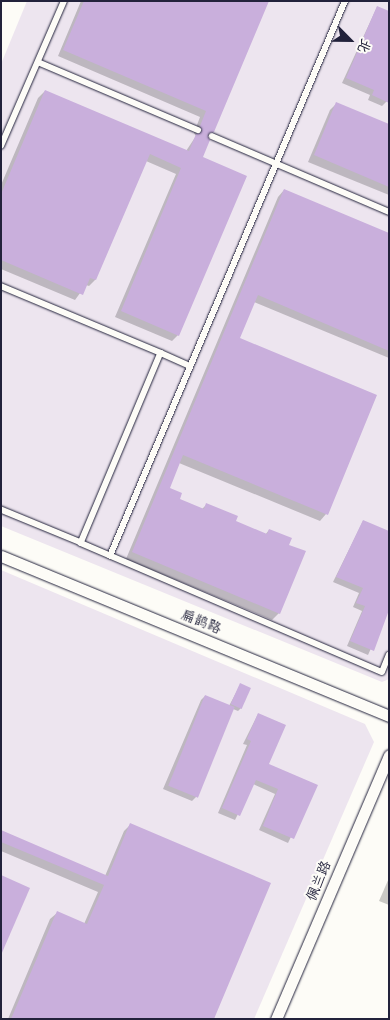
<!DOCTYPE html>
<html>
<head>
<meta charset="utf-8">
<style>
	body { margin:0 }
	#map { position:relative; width:390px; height:1020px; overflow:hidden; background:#fdfcf7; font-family:"Architects Daughter","LXGW WenKai TC",sans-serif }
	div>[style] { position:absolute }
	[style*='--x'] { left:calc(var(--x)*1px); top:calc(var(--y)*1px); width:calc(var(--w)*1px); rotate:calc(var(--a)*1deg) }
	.built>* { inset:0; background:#ede5ef }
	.shadow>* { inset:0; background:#0003 }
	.building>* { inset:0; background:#c9afdc; transform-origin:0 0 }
	.roads { filter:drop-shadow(0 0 1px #22223b) drop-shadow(0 0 1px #22223b) }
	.lane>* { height:5.5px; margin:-2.75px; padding:0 2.75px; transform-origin:2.75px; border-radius:2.75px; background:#fdfcf7 }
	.street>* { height:11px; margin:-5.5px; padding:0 5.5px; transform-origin:5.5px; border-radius:5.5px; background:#fdfcf7 }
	span { translate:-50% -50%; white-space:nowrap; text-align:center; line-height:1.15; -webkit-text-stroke:4px #fdfcf7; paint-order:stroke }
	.street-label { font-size:14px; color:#22223b }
	.frame { position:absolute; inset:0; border:2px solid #22223b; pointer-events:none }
	.north { position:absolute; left:325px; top:15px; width:50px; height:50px; -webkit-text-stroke:4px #fdfcf7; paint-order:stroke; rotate:113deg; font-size:14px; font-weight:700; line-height:20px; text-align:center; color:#22223b }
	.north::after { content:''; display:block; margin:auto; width:18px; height:22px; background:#22223b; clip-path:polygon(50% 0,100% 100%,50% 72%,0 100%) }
</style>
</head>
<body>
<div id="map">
	<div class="built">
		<div style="clip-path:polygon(27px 1px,389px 1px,389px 679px,382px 682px,1px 526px,1px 64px)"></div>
		<div style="clip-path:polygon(1px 570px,365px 724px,374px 742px,254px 1019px,1px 1019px)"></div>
	</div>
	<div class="shadow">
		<div style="clip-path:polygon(81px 1px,268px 1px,213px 131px,207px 137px,201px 158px,178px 335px,172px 341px,115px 317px,176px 174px,146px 161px,95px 280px,89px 286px,86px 285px,75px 300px,1px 269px,1px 185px,38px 98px,45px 91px,186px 151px,196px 136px,194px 133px,200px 117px,58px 56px)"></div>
		<div style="clip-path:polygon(377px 7px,387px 101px,382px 106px,368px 100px,370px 95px,342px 83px)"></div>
		<div style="clip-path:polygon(336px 104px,389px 125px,389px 195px,308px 162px,330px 110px)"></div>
		<div style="clip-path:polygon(284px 190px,389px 235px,389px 358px,254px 302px,238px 339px,376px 396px,326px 514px,320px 521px,179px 463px,168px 489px,178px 499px,202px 509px,207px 504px,234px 522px,265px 535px,269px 530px,288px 545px,279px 613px,272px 620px,126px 559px,278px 197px)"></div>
		<div style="clip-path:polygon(363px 521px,389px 608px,368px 655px,347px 646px,362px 611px,353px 607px,359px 593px,333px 582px)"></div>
		<div style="clip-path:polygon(240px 685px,241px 708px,238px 711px,233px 709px,196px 797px,192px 801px,163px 789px,201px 700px,205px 696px,229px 706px)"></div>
		<div style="clip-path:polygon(258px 714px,268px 765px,316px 785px,288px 843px,259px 830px,275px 794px,253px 784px,235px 820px,218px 813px,247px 745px,243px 744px)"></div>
		<div style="clip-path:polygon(130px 825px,212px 1019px,8px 1019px,50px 919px,57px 913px,84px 924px,98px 892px,1px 851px,1px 832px,105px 876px,124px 831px)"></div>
		<div style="clip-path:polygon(389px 878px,389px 905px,379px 901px)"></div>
	</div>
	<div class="building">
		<div style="clip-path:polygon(84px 1px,269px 1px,214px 132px,208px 135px,210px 140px,203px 157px,247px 176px,179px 336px,121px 311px,181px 168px,150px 154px,96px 280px,90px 278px,83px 295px,1px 260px,1px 194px,45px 90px,189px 151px,196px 134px,202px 131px,200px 126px,206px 111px,63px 50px)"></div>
		<div style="clip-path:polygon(377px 6px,389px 11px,389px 103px,372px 95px,374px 90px,346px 78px)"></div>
		<div style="clip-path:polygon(336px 102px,389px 124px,389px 187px,314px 155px)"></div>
		<div style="clip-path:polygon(284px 189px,389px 233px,389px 351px,258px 295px,240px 338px,377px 395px,328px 515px,183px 455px,170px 488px,182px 493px,180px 499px,204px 509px,206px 503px,238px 516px,236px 521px,267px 534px,269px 529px,292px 538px,289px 545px,306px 551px,280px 614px,132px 552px)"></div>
		<div style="clip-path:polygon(363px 520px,389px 531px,389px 610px,374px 651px,350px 641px,365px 606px,356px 603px,363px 588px,336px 577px)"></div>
		<div style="left:240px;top:683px;width:12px;height:23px;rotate:24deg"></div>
		<div style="left:205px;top:695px;width:32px;height:98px;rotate:22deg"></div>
		<div style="clip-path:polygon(258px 713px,286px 725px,269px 764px,318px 785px,294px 839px,263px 826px,278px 789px,256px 780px,240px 816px,222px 808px,251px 741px,247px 739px)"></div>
		<div style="clip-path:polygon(130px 823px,271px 883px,214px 1019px,11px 1019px,57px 911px,87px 924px,104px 885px,1px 842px,1px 830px,108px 876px)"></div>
		<div style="clip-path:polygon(1px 875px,30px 888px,1px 955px)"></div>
	</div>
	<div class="roads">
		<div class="lane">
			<div style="--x:38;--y:62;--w:174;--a:23"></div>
			<div style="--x:212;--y:136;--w:193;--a:23.2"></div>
			<div style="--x:1;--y:146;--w:158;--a:-66.5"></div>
			<div style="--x:1;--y:286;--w:173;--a:22.7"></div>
			<div style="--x:161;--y:353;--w:206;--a:112.8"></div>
			<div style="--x:81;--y:543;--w:87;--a:-157.6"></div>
			<div style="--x:161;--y:353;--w:32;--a:24"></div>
			<div style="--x:81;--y:543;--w:327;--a:23.2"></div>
			<div style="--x:382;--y:672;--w:18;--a:-68"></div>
			<div style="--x:110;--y:556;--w:603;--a:-67.05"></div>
		</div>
		<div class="street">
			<div style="--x:1;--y:556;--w:420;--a:22.4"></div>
			<div style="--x:276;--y:1019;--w:287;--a:-66.8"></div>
		</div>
	</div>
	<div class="street-label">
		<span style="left:201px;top:622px;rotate:22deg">扁鹊路</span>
		<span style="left:319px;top:881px;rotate:-67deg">佩兰路</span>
	</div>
	<div class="frame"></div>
	<div class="north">北</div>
</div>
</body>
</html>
